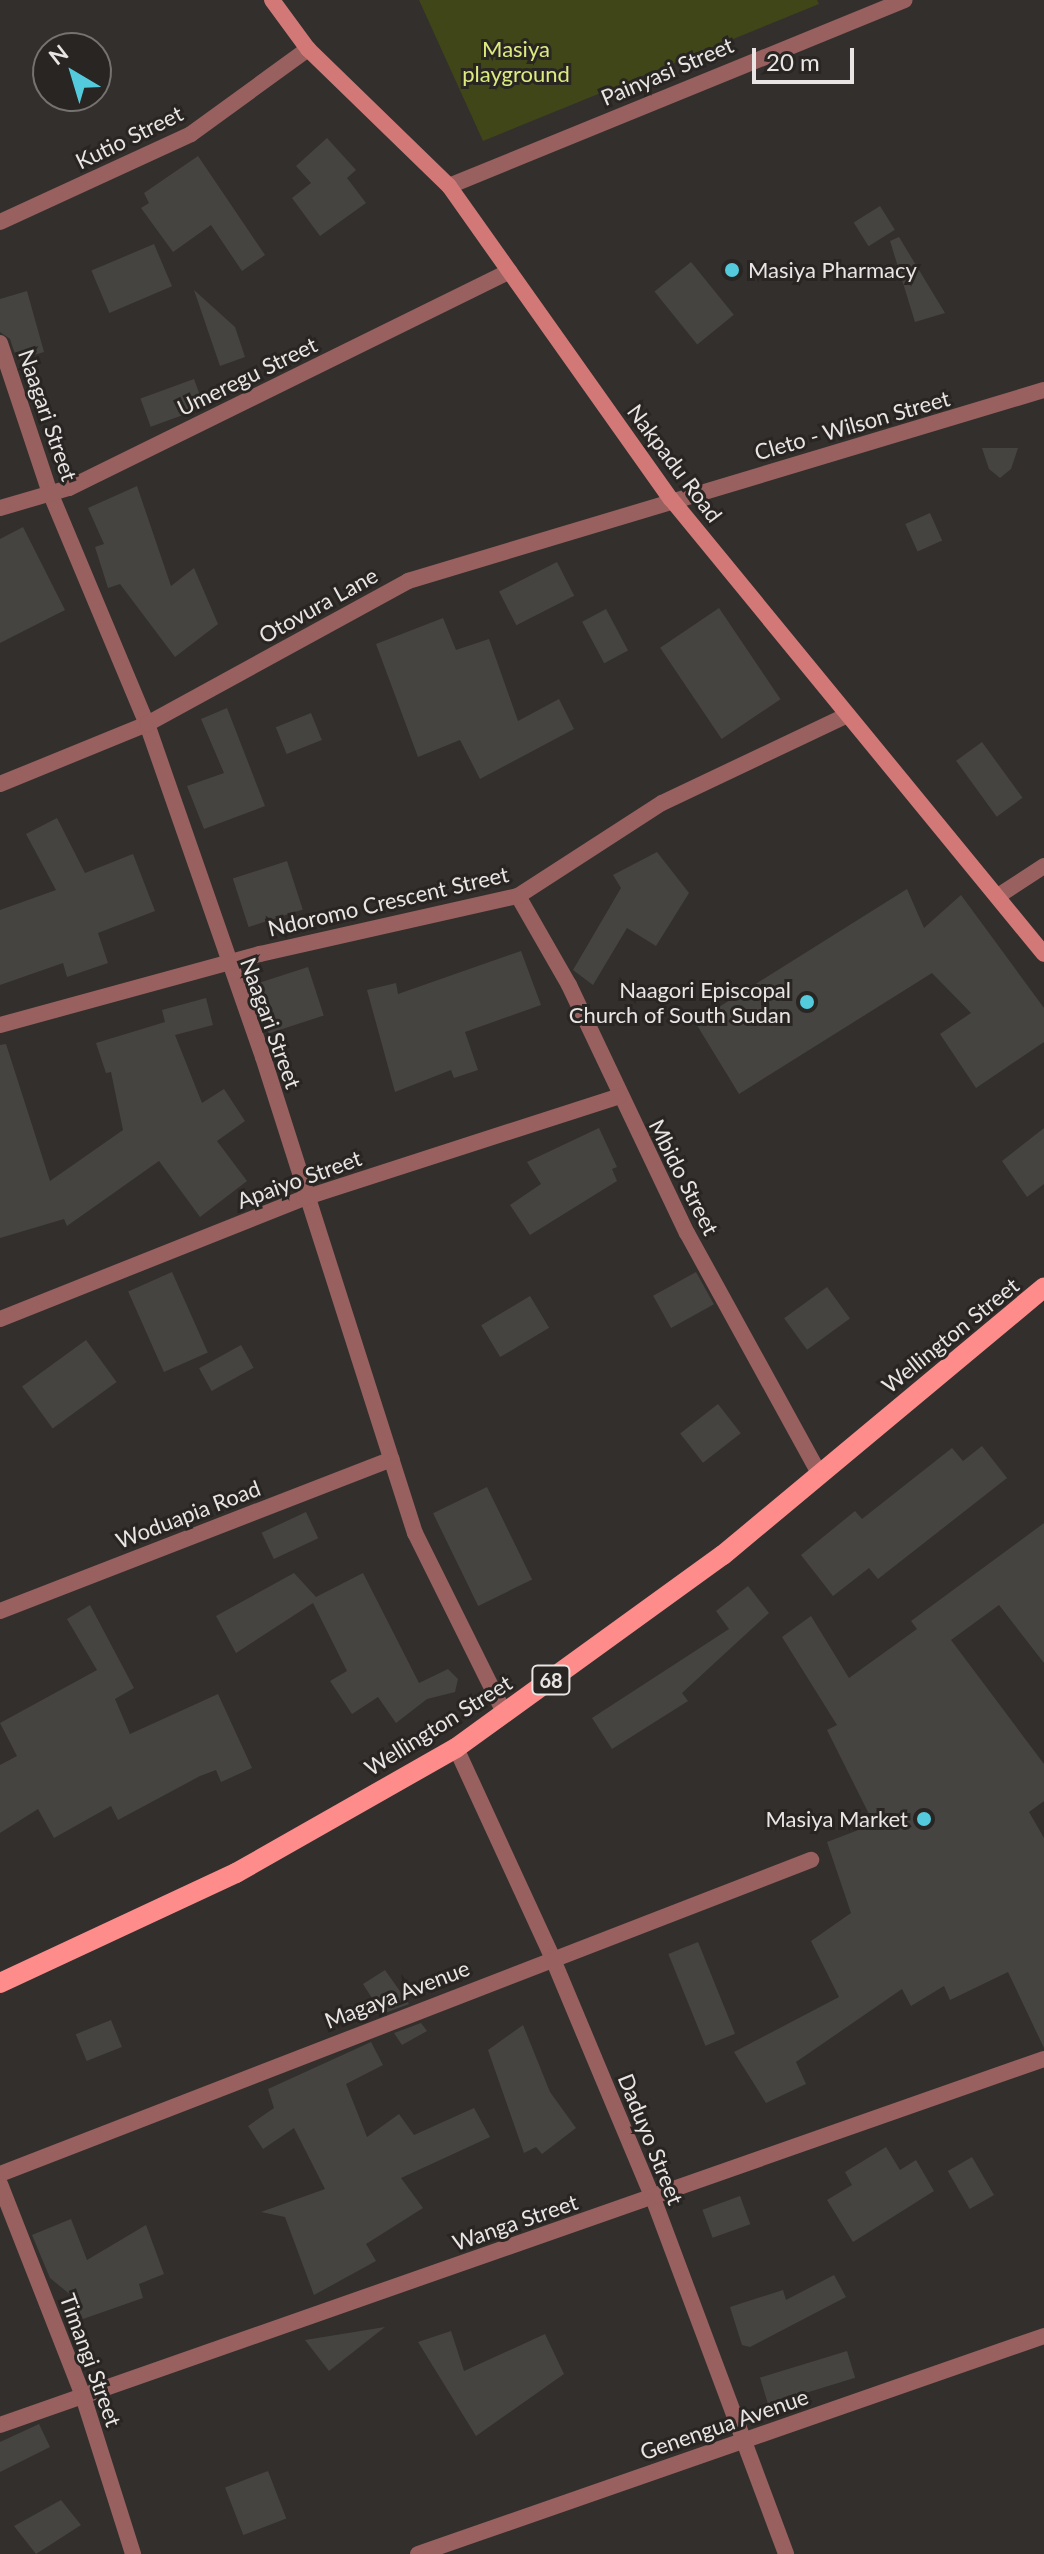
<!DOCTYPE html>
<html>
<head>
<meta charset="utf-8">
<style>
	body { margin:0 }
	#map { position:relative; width:1044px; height:2554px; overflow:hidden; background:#322f2d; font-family:Lato,sans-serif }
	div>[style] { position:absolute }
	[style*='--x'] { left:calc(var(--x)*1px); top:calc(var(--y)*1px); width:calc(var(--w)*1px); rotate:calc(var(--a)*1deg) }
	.green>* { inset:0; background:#404618 }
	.building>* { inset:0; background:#464441; transform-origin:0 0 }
	.street>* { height:16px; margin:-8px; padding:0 8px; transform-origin:8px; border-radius:8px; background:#98605e }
	.secondary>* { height:16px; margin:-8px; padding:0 8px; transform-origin:8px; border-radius:8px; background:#d27978 }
	.primary>* { height:20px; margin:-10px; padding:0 10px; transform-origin:10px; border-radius:10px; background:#fe8c8b }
	.dots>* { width:22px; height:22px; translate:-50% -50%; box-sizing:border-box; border:4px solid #282523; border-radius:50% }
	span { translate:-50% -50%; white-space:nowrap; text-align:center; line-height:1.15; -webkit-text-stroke:6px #282523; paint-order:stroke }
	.shield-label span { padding:2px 6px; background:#282523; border:2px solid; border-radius:6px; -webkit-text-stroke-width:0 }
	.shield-label { font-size:20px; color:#e8e5e4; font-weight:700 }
	.park-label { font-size:22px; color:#dceb7f }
	.street-label { font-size:22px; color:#e8e5e4 }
	.poi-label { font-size:22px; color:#e8e5e4 }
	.left { translate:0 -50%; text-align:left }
	.right { translate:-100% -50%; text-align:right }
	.north { position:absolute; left:32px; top:32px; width:80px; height:80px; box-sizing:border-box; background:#282523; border:2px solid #757270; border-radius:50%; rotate:322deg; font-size:22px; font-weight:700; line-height:32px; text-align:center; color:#e8e5e4 }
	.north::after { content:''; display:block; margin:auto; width:28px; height:36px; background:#54cadd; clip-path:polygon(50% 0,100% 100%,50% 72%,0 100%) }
	.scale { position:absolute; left:752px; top:48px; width:102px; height:36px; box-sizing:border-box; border:4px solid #e8e5e4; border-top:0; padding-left:10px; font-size:24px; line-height:28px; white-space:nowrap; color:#e8e5e4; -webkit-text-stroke:6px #282523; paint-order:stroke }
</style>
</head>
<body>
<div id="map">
	<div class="green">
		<div style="clip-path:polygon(419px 0,817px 0,819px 4px,483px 141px)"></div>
	</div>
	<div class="building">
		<div style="clip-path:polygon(327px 138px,356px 170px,347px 178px,366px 203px,320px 236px,292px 198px,311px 183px,296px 166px)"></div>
		<div style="clip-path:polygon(198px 156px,265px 255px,242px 271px,211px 225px,173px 252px,141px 208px,149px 203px,144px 193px)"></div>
		<div style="left:880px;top:206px;width:28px;height:31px;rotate:58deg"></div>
		<div style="clip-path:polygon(899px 237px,945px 313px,915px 322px,890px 241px)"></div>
		<div style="left:154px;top:244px;width:46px;height:68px;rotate:67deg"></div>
		<div style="left:691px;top:262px;width:68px;height:47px;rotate:51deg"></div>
		<div style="clip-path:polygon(194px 290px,235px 327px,245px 357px,220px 366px)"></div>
		<div style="clip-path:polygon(27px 291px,44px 352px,17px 360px,10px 339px,0 332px,0 299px)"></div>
		<div style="left:194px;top:379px;width:30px;height:57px;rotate:70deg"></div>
		<div style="clip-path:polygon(982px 448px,1018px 448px,1011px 469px,1000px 478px,989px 469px)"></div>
		<div style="clip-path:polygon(137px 486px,171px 586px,194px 568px,218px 624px,175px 657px,120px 584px,108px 588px,95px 547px,104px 544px,88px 508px)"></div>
		<div style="left:930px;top:513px;width:30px;height:27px;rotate:66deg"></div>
		<div style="clip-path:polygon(23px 527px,65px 610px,0 643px,0 539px)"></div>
		<div style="left:557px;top:562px;width:38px;height:65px;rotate:63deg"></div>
		<div style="left:719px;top:608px;width:110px;height:71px;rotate:56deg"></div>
		<div style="left:606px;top:609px;width:47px;height:27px;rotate:62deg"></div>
		<div style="clip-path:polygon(443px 618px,456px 650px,489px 639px,518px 721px,559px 699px,574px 729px,480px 779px,460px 740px,418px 757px,376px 644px)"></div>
		<div style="clip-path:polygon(227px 708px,265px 806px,204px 829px,187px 786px,224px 773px,201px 719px)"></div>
		<div style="left:311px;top:713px;width:29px;height:38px;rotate:68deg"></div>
		<div style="left:982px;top:742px;width:69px;height:32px;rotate:54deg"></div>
		<div style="clip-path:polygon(57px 818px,85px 873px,133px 854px,155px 911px,98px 933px,108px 963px,67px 977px,63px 963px,0 985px,0 910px,56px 890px,26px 834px)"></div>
		<div style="clip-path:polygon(657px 852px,689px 893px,656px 946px,627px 928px,593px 985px,573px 970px,621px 888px,613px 875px)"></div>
		<div style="left:287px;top:861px;width:51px;height:57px;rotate:72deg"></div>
		<div style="clip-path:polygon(907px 889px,924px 928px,961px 895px,1044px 1008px,1044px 1042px,976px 1088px,940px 1034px,971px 1013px,932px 973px,739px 1094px,695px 1022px)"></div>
		<div style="clip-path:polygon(521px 951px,541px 1005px,465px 1032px,478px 1070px,454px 1078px,451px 1070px,395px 1092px,367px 990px,396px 983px,398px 994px)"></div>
		<div style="left:308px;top:967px;width:51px;height:58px;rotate:72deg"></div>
		<div style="clip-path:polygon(206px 998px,213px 1025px,175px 1035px,202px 1103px,224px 1089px,245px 1121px,217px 1141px,247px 1181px,200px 1217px,159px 1161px,67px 1226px,64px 1219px,0 1238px,0 1045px,6px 1044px,50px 1181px,123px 1130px,111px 1072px,106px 1073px,96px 1043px,165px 1022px,162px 1010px)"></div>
		<div style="clip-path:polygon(599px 1128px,617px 1167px,612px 1169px,617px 1181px,530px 1235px,510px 1205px,541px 1184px,527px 1162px)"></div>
		<div style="clip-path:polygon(1044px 1128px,1044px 1184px,1027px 1197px,1002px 1161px)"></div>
		<div style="left:172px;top:1272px;width:88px;height:48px;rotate:66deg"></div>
		<div style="left:696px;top:1272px;width:37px;height:49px;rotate:61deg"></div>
		<div style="left:827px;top:1287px;width:39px;height:53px;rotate:54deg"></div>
		<div style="left:530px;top:1296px;width:37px;height:57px;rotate:59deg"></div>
		<div style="left:86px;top:1340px;width:52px;height:79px;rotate:54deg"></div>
		<div style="left:241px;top:1345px;width:26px;height:48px;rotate:61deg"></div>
		<div style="left:718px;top:1404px;width:37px;height:48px;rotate:52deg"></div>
		<div style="clip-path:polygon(982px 1446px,1007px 1478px,878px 1579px,869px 1568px,833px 1596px,801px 1555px,855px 1511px,862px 1519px,952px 1448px,963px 1461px)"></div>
		<div style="left:487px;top:1487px;width:103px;height:60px;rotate:64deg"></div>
		<div style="left:306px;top:1512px;width:29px;height:49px;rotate:65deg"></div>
		<div style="clip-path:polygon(1044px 1523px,1044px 1663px,999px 1605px,951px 1640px,1044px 1764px,1044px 1801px,1029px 1812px,1044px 1838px,1044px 2048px,1008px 1972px,950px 2000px,944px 1986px,911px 2006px,902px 1989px,796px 2062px,806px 2084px,766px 2103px,734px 2052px,839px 1997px,811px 1941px,851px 1913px,827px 1842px,874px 1824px,827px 1730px,837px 1725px,782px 1637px,811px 1616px,849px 1678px,917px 1629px,911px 1621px)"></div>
		<div style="clip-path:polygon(294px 1573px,316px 1597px,363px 1573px,419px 1683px,448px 1669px,458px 1679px,455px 1692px,427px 1699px,396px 1723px,378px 1697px,352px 1714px,330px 1681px,347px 1671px,313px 1603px,236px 1653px,216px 1616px)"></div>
		<div style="clip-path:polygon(748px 1586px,769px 1613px,682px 1693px,688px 1701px,612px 1749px,592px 1718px,729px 1629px,716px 1611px)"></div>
		<div style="clip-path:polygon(90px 1605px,134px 1688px,115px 1699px,130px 1734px,218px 1694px,252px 1768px,221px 1782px,216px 1770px,200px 1776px,118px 1820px,111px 1806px,54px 1838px,38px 1809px,0 1833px,0 1765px,17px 1756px,0 1723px,97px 1670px,67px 1619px)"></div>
		<div style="left:698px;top:1942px;width:99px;height:32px;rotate:68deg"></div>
		<div style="clip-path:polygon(385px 1970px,409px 2004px,382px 2014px,363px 1984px)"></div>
		<div style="left:111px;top:2020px;width:29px;height:38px;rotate:68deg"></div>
		<div style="clip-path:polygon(421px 2023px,427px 2031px,402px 2045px,394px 2033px)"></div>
		<div style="clip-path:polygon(523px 2025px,550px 2092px,576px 2128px,542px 2154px,536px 2147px,524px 2153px,488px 2050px)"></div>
		<div style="clip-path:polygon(371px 2042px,383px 2065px,346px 2084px,367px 2137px,399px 2114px,414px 2135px,474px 2108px,490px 2137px,401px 2178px,423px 2208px,366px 2244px,376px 2261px,314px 2295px,285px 2217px,261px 2212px,325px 2189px,294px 2128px,263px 2149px,248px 2126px,274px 2108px,268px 2089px)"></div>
		<div style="clip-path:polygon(886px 2147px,900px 2170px,916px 2160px,934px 2191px,853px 2242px,827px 2200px,852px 2185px,845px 2172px)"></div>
		<div style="left:972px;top:2157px;width:44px;height:28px;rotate:60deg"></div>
		<div style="left:740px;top:2196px;width:30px;height:40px;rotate:70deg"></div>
		<div style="clip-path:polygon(71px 2219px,87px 2260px,146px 2225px,164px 2274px,139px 2284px,143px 2298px,83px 2319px,72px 2296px,50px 2278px,32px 2235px)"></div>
		<div style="clip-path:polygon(834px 2275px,846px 2297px,750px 2347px,742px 2345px,730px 2307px,783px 2290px,786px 2300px)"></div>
		<div style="clip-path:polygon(385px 2327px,329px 2371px,305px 2340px)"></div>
		<div style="clip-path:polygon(451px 2331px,464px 2371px,545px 2334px,564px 2374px,476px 2436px,418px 2342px)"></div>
		<div style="left:847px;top:2351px;width:28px;height:91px;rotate:73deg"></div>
		<div style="clip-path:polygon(39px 2424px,50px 2447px,0 2472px,0 2442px)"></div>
		<div style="left:268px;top:2471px;width:51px;height:46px;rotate:69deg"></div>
		<div style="clip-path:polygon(61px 2500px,81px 2525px,36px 2554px,14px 2526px)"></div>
	</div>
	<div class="street">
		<div style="--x:449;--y:186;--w:492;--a:-22.2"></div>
		<div style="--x:0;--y:222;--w:210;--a:-24.7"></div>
		<div style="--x:191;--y:134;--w:145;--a:-36"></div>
		<div style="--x:0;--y:343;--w:155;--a:71.6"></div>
		<div style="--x:49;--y:490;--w:254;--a:67.3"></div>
		<div style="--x:147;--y:724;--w:353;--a:70.8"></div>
		<div style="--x:263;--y:1057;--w:500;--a:72.3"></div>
		<div style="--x:415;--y:1533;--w:202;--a:63.6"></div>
		<div style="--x:0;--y:508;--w:72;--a:-16.2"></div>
		<div style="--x:69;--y:488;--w:491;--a:-26.2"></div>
		<div style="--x:0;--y:784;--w:159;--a:-22.2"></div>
		<div style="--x:147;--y:724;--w:298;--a:-28.7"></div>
		<div style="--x:408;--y:581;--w:664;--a:-16.72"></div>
		<div style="--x:518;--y:896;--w:103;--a:60.2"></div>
		<div style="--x:569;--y:985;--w:275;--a:64.6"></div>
		<div style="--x:687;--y:1233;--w:274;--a:61.2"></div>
		<div style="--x:998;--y:896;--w:55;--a:-33.1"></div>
		<div style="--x:0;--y:1025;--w:270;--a:-15.3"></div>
		<div style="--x:260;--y:954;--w:264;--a:-12.7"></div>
		<div style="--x:518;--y:896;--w:171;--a:-32.9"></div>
		<div style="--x:662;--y:803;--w:203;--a:-25.4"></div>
		<div style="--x:0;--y:1319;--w:327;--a:-21.7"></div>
		<div style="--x:304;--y:1198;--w:331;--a:-17.9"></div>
		<div style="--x:0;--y:1611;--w:420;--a:-21.2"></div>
		<div style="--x:456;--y:1748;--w:230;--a:65.3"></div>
		<div style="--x:552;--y:1957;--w:261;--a:67.3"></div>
		<div style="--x:653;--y:2198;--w:380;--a:69.5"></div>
		<div style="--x:0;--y:2174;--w:870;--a:-21.17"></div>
		<div style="--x:0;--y:2184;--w:225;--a:68.6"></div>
		<div style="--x:82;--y:2393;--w:169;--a:72.4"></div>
		<div style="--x:0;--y:2425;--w:1106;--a:-19.32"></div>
		<div style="--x:418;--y:2554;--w:663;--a:-19.2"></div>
	</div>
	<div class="secondary">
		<div style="--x:272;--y:0;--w:61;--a:53.7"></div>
		<div style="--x:308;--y:49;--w:197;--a:44.2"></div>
		<div style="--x:449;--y:186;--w:384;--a:54.7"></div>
		<div style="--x:671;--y:499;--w:588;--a:50.66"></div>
	</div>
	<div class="primary">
		<div style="--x:0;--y:1983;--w:260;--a:-25"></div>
		<div style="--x:236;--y:1873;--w:253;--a:-29.6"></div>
		<div style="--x:456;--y:1748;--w:329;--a:-35.9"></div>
		<div style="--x:723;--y:1555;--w:418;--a:-39.8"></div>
	</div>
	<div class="dots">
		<div style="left:732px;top:270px;background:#54cadd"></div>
		<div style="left:807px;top:1002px;background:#54cadd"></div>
		<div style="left:924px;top:1819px;background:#54cadd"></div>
	</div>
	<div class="shield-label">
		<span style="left:551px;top:1680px">68</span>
	</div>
	<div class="park-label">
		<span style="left:516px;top:61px">Masiya<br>playground</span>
	</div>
	<div class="street-label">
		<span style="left:667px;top:71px;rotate:-23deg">Painyasi Street</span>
		<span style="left:129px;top:137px;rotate:-26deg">Kutio Street</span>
		<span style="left:247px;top:376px;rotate:-26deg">Umeregu Street</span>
		<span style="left:48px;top:415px;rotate:71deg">Naagari Street</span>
		<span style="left:852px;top:425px;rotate:-16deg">Cleto - Wilson Street</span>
		<span style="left:675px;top:463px;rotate:53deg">Nakpadu Road</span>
		<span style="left:318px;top:605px;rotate:-29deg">Otovura Lane</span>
		<span style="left:388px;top:901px;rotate:-13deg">Ndoromo Crescent Street</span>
		<span style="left:271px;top:1023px;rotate:70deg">Naagari Street</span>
		<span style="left:684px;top:1177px;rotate:63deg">Mbido Street</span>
		<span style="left:299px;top:1179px;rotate:-20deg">Apaiyo Street</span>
		<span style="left:950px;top:1335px;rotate:-39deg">Wellington Street</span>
		<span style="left:188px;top:1514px;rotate:-21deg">Woduapia Road</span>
		<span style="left:438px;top:1725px;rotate:-32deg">Wellington Street</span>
		<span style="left:397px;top:1994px;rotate:-21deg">Magaya Avenue</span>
		<span style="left:651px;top:2139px;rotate:68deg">Daduyo Street</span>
		<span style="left:515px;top:2222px;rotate:-19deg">Wanga Street</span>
		<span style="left:91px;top:2360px;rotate:70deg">Timangi Street</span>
		<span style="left:724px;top:2424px;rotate:-19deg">Genengua Avenue</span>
	</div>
	<div class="poi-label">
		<span class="left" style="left:748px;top:270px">Masiya Pharmacy</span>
		<span class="right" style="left:791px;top:1002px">Naagori Episcopal<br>Church of South Sudan</span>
		<span class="right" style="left:908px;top:1819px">Masiya Market</span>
	</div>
	<div class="north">N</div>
	<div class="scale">20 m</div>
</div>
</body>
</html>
